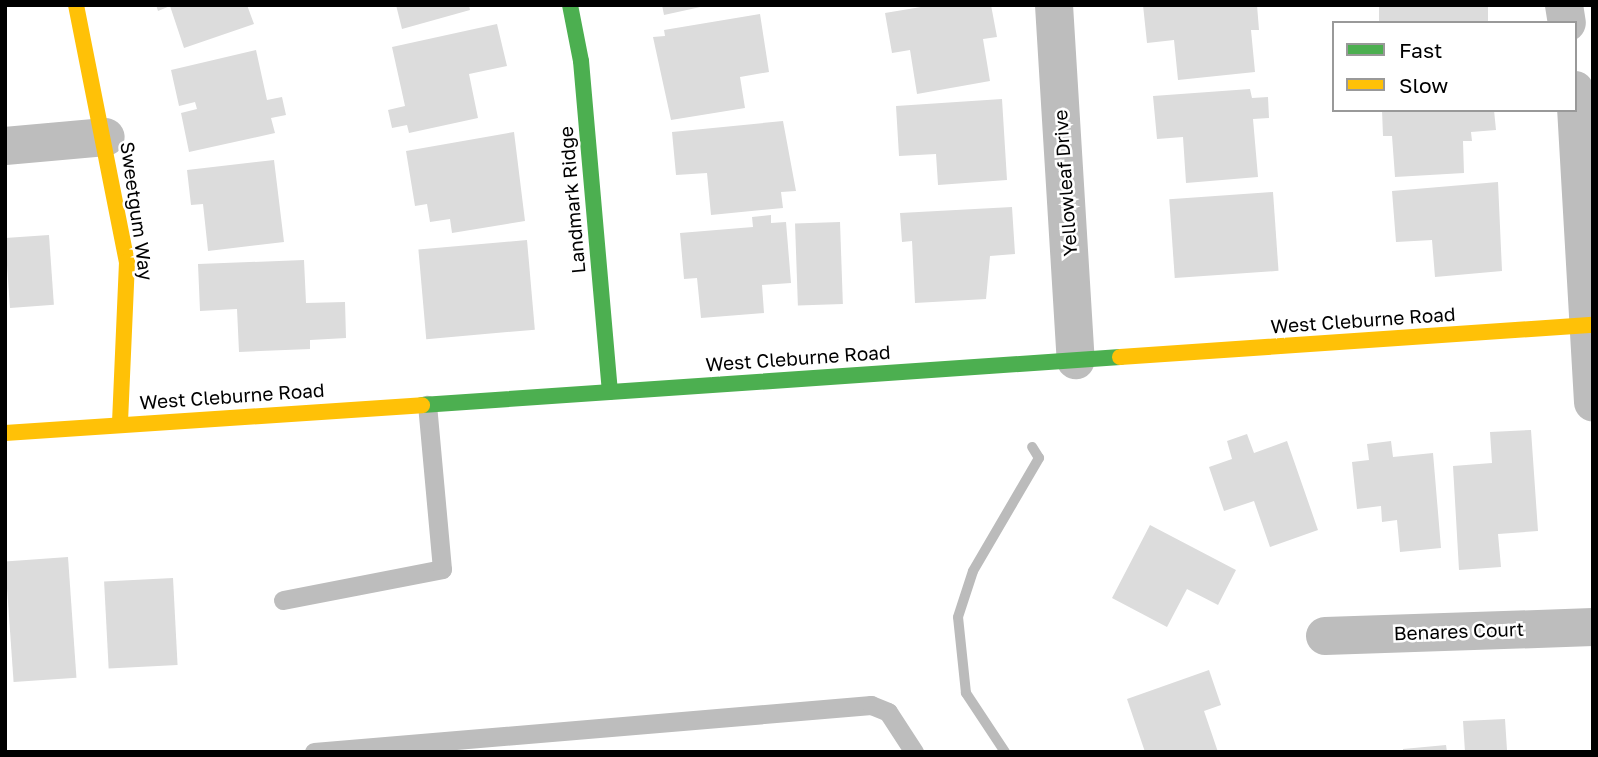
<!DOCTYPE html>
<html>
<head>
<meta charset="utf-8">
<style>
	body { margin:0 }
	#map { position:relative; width:1598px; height:757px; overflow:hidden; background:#fff; font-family:"Golos Text",sans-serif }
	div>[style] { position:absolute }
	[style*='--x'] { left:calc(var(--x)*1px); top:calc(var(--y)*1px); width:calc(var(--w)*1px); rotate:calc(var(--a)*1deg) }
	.stream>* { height:10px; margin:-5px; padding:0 5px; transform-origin:5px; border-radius:5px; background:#bbb }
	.building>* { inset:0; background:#dcdcdc; transform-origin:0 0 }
	.lane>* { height:19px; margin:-9.5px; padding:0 9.5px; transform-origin:9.5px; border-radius:9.5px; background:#bdbdbd }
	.street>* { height:38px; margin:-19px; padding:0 19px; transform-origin:19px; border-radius:19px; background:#bdbdbd }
	.fast>* { height:16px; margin:-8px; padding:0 8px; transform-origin:8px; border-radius:8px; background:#4caf50 }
	.slow>* { height:16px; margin:-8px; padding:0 8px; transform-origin:8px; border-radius:8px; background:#ffc107 }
	span { translate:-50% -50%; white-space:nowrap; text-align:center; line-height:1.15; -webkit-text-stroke:5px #fff; paint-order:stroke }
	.street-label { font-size:19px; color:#000 }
	.frame { position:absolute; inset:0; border:7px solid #000; pointer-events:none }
	.legend { position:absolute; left:1332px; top:21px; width:245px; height:91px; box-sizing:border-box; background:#fff; border:2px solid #999; margin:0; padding:9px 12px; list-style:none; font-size:21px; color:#000 }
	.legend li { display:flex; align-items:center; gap:14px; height:35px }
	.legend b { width:35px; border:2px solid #999 }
</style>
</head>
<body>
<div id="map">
	<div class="stream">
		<div style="--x:1005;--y:752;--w:71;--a:-123.5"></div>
		<div style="--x:966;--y:693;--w:76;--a:-96"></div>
		<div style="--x:958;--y:617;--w:48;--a:-71.9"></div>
		<div style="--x:973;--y:571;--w:131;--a:-59.7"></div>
		<div style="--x:1039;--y:458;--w:13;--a:-122"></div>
	</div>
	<div class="building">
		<div style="clip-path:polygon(156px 5px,247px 5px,254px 24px,184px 48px,170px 6px,158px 11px)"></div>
		<div style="clip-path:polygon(396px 5px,469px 5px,470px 10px,402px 29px)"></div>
		<div style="clip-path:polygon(662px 5px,705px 5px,705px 6px,664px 15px)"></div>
		<div style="clip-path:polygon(933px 5px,991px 5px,997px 37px,983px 39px,990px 81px,917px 94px,910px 50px,892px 53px,885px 13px)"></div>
		<div style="clip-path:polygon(1143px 5px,1257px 5px,1259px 30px,1251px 30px,1255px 72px,1178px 80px,1174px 40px,1147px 43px)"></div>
		<div style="left:1379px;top:5px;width:109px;height:18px"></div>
		<div style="clip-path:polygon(760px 14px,769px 72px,740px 77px,745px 108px,671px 120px,653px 37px,665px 36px,664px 30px)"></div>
		<div style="clip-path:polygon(497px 24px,507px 66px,469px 74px,478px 118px,409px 133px,407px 125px,392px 128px,388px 110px,405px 106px,392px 47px)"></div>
		<div style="clip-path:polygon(256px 50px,267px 100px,282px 97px,286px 115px,271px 118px,275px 133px,189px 152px,181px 113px,197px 109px,195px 102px,179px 106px,171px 70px)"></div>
		<div style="clip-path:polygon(1250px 89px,1252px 98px,1268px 97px,1269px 118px,1253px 119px,1258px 177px,1186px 183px,1183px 137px,1157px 139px,1153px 96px)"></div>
		<div style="clip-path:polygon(1002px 99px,1007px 180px,938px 185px,936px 154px,899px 156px,896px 106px)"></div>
		<div style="clip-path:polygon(1382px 110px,1494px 110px,1496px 130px,1471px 132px,1472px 141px,1463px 141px,1464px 173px,1395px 177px,1392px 136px,1383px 136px)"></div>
		<div style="clip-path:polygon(783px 121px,796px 191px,781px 192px,783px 208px,711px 215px,707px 173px,676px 175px,672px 132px)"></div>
		<div style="clip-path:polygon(514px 132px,525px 221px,452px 233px,450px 219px,430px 222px,427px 204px,415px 206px,406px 151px)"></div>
		<div style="clip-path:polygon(274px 160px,284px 242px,208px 251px,203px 204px,191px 205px,187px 170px)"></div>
		<div style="clip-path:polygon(1498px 182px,1502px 271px,1435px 277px,1432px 240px,1396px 242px,1392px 191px)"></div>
		<div style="left:1273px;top:192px;width:79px;height:104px;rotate:86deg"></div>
		<div style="clip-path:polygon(1012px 207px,1015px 254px,990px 256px,986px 299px,915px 303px,912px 241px,902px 242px,900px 213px)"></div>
		<div style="clip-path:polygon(771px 215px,771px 223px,786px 222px,791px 283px,762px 285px,764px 313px,701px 318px,697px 278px,684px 279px,680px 233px,753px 227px,752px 217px)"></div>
		<div style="left:840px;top:222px;width:82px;height:45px;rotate:88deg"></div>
		<div style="left:49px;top:235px;width:70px;height:44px;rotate:86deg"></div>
		<div style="left:527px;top:240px;width:90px;height:109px;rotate:85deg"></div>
		<div style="clip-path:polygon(304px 260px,306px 303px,345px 302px,346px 338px,310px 340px,310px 349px,239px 352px,237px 309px,200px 311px,198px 264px)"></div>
		<div style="clip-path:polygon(1531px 430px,1538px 531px,1498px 534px,1501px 567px,1459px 570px,1453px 466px,1492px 463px,1490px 432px)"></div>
		<div style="clip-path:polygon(1247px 434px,1254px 453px,1287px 441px,1318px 530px,1270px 547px,1254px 501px,1224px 511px,1209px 467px,1232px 459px,1227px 441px)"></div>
		<div style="clip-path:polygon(1391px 441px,1393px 457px,1433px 453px,1441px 548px,1400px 552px,1397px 520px,1382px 522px,1381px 506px,1357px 509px,1352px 462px,1369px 460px,1367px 444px)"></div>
		<div style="clip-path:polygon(1150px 525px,1236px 570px,1218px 605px,1187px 589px,1167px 627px,1112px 598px)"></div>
		<div style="left:68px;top:557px;width:121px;height:63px;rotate:86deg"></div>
		<div style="left:173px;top:578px;width:87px;height:69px;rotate:87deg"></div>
		<div style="clip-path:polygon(1209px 670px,1221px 705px,1204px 711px,1218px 752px,1145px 752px,1127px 699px)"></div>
		<div style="clip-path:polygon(1505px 719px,1507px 750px,1549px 752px,1465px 752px,1463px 721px)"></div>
		<div style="clip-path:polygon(1446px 745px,1447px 752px,1403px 752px,1403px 749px)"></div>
	</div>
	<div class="lane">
		<div style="--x:283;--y:600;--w:162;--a:-11"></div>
		<div style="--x:442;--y:569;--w:165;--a:-95.2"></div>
		<div style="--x:314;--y:752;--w:559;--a:-4.82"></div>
		<div style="--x:871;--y:705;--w:18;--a:22"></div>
		<div style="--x:888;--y:712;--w:48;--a:57"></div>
	</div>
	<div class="street">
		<div style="--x:1054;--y:5;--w:356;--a:86.5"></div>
		<div style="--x:1564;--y:5;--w:18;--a:81"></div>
		<div style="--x:1575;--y:90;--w:313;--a:86.7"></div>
		<div style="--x:5;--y:146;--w:101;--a:-5.1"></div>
		<div style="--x:1325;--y:636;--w:268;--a:-1.9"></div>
	</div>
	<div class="fast">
		<div style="--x:570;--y:5;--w:57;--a:78.9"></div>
		<div style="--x:581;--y:61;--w:332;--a:85"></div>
		<div style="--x:422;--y:405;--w:700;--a:-3.93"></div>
	</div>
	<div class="slow">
		<div style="--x:76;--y:5;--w:262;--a:78.8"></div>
		<div style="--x:127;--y:262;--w:163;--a:92.5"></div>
		<div style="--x:1120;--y:357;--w:474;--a:-3.9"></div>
		<div style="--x:5;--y:433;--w:418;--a:-3.8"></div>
	</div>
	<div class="street-label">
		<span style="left:1065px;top:183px;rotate:-94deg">Yellowleaf Drive</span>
		<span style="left:572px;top:200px;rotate:-95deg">Landmark Ridge</span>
		<span style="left:137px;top:211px;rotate:82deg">Sweetgum Way</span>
		<span style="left:1363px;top:320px;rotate:-4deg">West Cleburne Road</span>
		<span style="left:798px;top:358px;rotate:-4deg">West Cleburne Road</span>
		<span style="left:232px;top:396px;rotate:-4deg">West Cleburne Road</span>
		<span style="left:1459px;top:631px;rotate:-2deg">Benares Court</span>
	</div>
	<div class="frame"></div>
	<ul class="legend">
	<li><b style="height:9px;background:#4caf50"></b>Fast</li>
	<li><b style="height:9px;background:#ffc107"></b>Slow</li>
	</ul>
</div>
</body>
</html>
